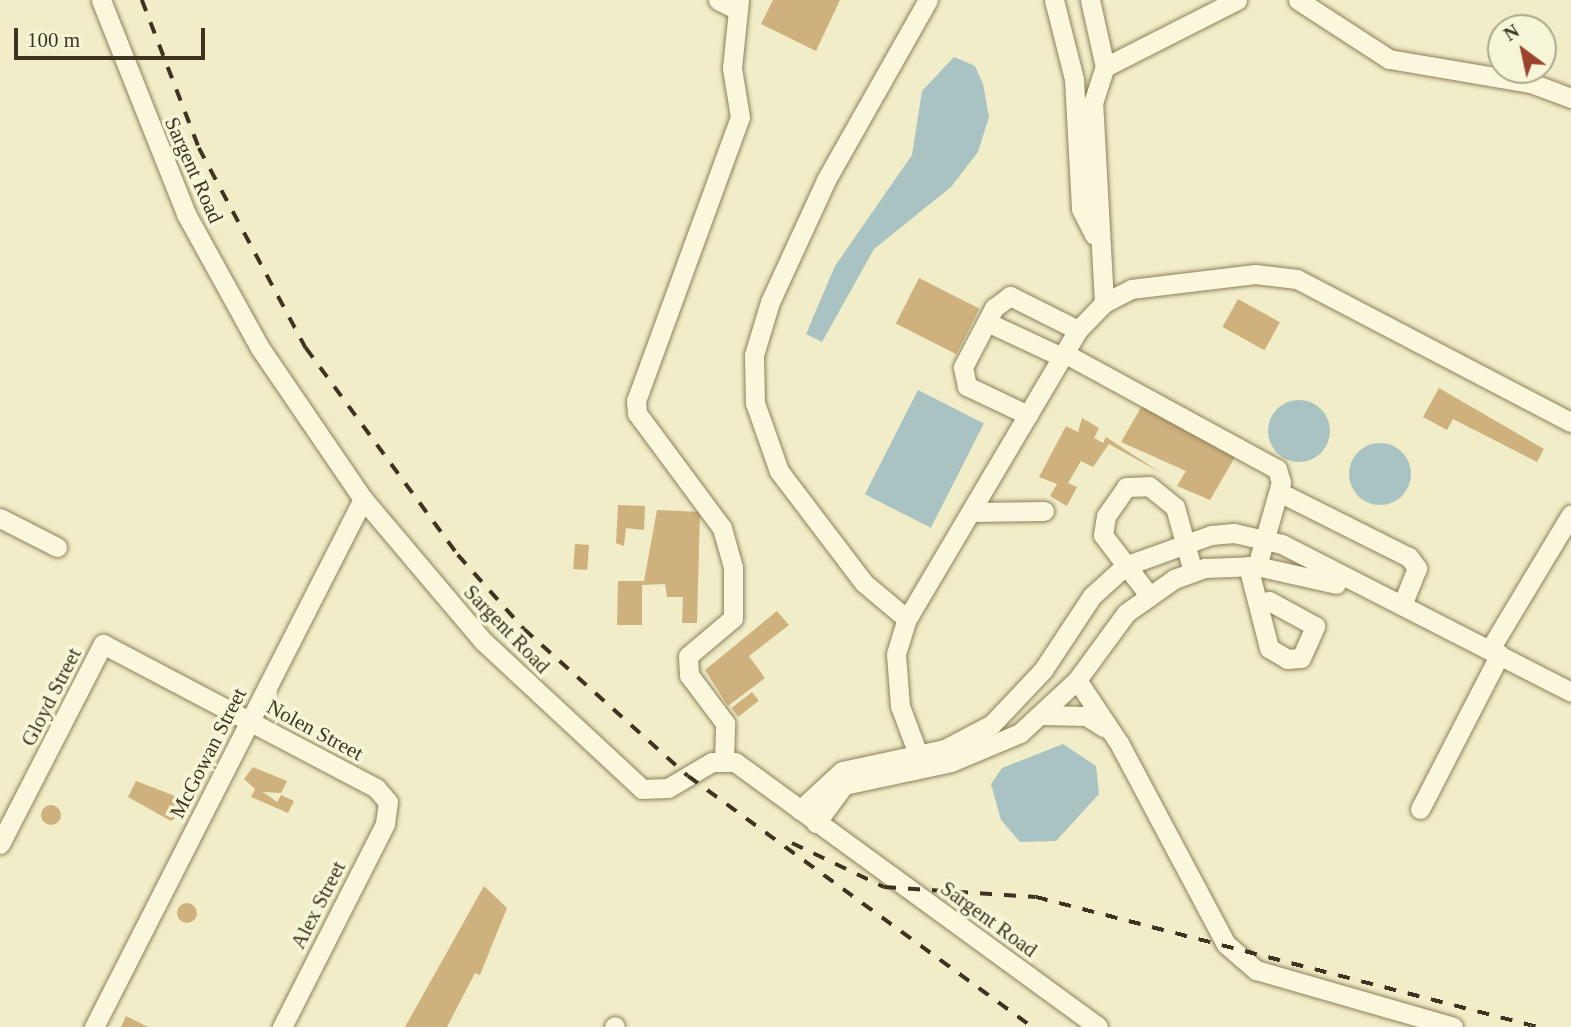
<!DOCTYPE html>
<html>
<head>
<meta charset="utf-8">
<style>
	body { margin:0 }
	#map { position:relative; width:1571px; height:1027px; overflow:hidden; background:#f0edc8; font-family:Georgia,serif }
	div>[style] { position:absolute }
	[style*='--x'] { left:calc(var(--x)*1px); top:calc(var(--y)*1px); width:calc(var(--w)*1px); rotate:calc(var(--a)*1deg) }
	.water>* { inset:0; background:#a9c3c2; transform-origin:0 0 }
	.round { border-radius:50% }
	.building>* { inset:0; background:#ceb17d; transform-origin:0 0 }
	.roads { filter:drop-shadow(0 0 2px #8c805c) drop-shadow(0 0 2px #8c805c) }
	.minor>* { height:19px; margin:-9.5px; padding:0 9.5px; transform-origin:9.5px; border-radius:9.5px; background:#faf7dc }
	.rail>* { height:3.5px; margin-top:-1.75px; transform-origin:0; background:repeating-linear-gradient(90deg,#3c3420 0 12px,transparent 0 24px) }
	span { translate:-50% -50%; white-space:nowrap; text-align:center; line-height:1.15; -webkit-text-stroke:7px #f7f5d8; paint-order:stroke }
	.street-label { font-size:21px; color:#3c3420 }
	.north { position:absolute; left:1487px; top:14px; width:70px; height:70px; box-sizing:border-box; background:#f7f5d8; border:2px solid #aca88e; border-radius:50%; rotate:327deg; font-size:19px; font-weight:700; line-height:28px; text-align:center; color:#3c3420 }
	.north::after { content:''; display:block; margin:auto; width:24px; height:32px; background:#9c432b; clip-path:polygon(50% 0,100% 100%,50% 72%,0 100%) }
	.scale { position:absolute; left:14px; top:28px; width:191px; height:32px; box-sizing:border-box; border:4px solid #3c3420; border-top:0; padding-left:9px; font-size:21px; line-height:24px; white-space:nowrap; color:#3c3420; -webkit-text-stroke:5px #f7f5d8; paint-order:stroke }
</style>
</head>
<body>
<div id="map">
	<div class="water">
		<div style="clip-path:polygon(954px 57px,975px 66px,983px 84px,989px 117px,978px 152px,951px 187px,874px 249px,822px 342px,806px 334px,835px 266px,912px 155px,922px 91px)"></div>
		<div style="left:918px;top:390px;width:74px;height:117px;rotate:27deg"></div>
		<div class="round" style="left:1268px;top:400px;width:62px;height:62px"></div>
		<div class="round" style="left:1349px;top:443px;width:62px;height:62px"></div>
		<div style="clip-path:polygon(1063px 744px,1096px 766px,1099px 794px,1056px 841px,1020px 842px,1001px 820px,991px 784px,1002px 768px)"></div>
	</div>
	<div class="building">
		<div style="clip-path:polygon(773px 0,840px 0,816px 51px,761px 24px)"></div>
		<div style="left:919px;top:278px;width:68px;height:51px;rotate:27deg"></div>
		<div style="left:1238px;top:299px;width:48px;height:32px;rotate:29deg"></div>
		<div style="clip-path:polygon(1439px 388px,1544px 449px,1537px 462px,1453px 419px,1447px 430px,1423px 417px)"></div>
		<div style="clip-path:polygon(1143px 404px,1238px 452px,1210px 500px,1177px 486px,1186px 471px,1121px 442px)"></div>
		<div style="clip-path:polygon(1082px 418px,1099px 428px,1094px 438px,1103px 443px,1106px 437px,1161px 473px,1109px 444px,1093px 467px,1081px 461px,1068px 483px,1077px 487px,1067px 506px,1050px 496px,1057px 484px,1039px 477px,1066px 426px,1078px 432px)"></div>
		<div style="clip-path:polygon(618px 505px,645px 506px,644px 530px,626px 528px,624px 546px,616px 543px)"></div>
		<div style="clip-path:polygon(657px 510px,700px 512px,697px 623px,682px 623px,683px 597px,667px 597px,665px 584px,642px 585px,642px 625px,617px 625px,618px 581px,644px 581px)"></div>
		<div style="left:575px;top:544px;width:14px;height:25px;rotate:4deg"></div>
		<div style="clip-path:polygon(777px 611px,789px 625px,749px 656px,765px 678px,728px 706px,705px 670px)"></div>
		<div style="left:752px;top:692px;width:11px;height:26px;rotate:52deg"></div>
		<div style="clip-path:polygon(253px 767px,287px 781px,281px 793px,263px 792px,277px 802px,281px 795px,294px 801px,288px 813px,251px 797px,255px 789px,244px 779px)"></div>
		<div style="clip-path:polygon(136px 781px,183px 799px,179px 815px,171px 821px,128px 797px)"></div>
		<div class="round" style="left:41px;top:805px;width:20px;height:20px"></div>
		<div style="clip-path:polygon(484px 886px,507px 908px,480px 975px,475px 973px,447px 1027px,405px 1027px)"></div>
		<div class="round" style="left:177px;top:903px;width:20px;height:20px"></div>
		<div style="clip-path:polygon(126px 1016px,148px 1027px,121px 1027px)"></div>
	</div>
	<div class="roads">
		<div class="minor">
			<div style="--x:101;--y:0;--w:230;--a:68.3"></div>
			<div style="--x:186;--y:214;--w:153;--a:61.1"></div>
			<div style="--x:260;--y:348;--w:183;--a:55.7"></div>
			<div style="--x:363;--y:499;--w:186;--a:49.8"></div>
			<div style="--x:483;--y:641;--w:217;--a:42.9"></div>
			<div style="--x:642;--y:789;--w:26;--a:-2"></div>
			<div style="--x:668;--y:788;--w:51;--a:-30.6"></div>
			<div style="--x:712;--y:762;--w:23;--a:0"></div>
			<div style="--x:735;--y:762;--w:449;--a:36.1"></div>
			<div style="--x:718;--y:0;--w:22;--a:27"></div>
			<div style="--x:1054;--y:0;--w:81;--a:75.8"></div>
			<div style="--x:1074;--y:79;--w:130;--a:86.9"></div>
			<div style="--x:1081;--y:209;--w:29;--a:63"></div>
			<div style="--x:1090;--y:0;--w:69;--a:77.4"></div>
			<div style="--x:1298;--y:0;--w:108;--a:33"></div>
			<div style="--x:1389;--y:59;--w:144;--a:9.6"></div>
			<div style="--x:1531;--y:83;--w:43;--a:20.6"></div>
			<div style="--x:1104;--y:303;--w:200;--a:-93.1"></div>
			<div style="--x:1093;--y:103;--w:38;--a:-72"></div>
			<div style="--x:1105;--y:67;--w:148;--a:-26.9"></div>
			<div style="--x:987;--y:322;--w:83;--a:25"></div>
			<div style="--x:1064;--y:353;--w:243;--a:28.6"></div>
			<div style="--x:1277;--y:469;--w:14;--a:73"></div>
			<div style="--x:1281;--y:482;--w:87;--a:105.9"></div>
			<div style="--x:1028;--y:415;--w:68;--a:-154.6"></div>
			<div style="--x:967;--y:386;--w:19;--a:-102"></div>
			<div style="--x:963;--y:367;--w:67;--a:-62.3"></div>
			<div style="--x:994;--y:308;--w:20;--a:-37"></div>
			<div style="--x:1010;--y:296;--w:76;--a:26.6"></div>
			<div style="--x:1279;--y:492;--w:145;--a:26.6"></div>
			<div style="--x:1409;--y:557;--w:14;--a:54"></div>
			<div style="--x:1417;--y:568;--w:40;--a:112"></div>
			<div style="--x:972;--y:512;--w:72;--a:-0.8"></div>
			<div style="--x:0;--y:518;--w:64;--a:27"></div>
			<div style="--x:1248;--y:566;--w:85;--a:75.6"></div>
			<div style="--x:1269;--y:648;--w:21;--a:31"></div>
			<div style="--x:1287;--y:659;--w:14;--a:-4"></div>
			<div style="--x:1301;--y:658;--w:35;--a:-66"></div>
			<div style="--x:1315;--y:626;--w:52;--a:-151.5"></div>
			<div style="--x:1269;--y:601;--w:11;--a:170"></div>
			<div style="--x:1148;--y:594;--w:74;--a:-127.3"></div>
			<div style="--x:1103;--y:535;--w:19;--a:-81"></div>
			<div style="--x:1106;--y:516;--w:35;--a:-55"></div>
			<div style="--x:1126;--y:487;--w:23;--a:-2"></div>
			<div style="--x:1149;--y:486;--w:33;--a:39"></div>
			<div style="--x:1175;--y:507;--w:67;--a:74.5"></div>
			<div style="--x:907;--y:619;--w:56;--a:-140.1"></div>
			<div style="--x:864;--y:583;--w:141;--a:-127.2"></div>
			<div style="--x:779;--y:471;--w:72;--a:-109.4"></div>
			<div style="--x:755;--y:403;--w:48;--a:-91.2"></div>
			<div style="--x:754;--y:355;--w:55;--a:-73.2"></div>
			<div style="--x:770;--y:302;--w:134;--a:-65.3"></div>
			<div style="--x:826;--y:180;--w:207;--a:-60.5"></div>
			<div style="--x:1490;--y:649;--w:157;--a:-59"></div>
			<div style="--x:1077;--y:680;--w:76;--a:56.3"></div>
			<div style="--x:1119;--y:743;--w:228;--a:62"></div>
			<div style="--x:1226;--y:944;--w:40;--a:41"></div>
			<div style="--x:1256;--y:970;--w:205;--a:16.1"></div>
			<div style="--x:1043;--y:715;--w:43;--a:1.3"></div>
			<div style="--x:1086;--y:716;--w:22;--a:32"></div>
			<div style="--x:724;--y:759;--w:36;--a:-88"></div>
			<div style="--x:725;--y:723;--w:60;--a:-126.9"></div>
			<div style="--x:689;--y:675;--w:19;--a:-93"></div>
			<div style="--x:688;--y:656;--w:59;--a:-40.2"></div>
			<div style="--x:733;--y:618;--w:51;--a:-90"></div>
			<div style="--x:733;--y:567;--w:41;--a:-105.8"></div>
			<div style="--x:722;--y:528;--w:143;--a:-126.5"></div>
			<div style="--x:637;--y:413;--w:12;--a:-95"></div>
			<div style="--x:636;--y:401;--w:302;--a:-69.9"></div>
			<div style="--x:740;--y:117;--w:50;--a:-99.3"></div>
			<div style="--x:732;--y:68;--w:68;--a:-84.1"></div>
			<div style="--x:922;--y:765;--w:63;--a:-110.4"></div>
			<div style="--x:900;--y:706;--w:52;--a:-94.4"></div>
			<div style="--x:896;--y:654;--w:37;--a:-73"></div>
			<div style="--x:907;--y:619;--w:336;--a:-59.4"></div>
			<div style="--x:1078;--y:330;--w:37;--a:-46"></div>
			<div style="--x:1104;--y:303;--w:30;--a:-27"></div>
			<div style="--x:1131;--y:289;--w:125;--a:-6.9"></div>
			<div style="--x:1255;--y:274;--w:42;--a:6.8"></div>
			<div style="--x:1297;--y:279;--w:309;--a:27.6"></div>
			<div style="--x:1420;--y:809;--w:174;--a:-62.7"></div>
			<div style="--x:800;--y:810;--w:57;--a:-42.9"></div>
			<div style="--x:842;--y:771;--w:105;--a:-12.1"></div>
			<div style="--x:945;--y:749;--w:53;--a:-28"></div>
			<div style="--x:992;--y:724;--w:74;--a:-46.6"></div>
			<div style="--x:1043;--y:670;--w:89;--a:-56.5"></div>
			<div style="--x:1092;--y:596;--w:45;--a:-42.3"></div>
			<div style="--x:1125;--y:566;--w:91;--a:-19.8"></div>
			<div style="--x:1211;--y:535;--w:23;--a:-5"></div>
			<div style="--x:1234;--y:533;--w:49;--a:12.9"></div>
			<div style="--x:1282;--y:544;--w:325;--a:27.1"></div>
			<div style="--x:816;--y:823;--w:47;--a:-53.6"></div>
			<div style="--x:844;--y:785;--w:109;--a:-12.1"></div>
			<div style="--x:951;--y:762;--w:75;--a:-22.8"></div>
			<div style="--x:1020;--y:733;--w:78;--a:-42.9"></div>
			<div style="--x:1077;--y:680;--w:83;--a:-53.8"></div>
			<div style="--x:1126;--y:613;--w:59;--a:-35.3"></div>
			<div style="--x:1174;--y:579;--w:33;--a:-20"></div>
			<div style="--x:1205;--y:568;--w:52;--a:-2.2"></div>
			<div style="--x:1257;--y:566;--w:81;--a:12.8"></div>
			<div style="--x:0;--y:844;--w:225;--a:-62.8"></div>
			<div style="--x:103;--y:644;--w:309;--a:27.8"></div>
			<div style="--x:376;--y:788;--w:18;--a:49"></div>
			<div style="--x:388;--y:802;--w:22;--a:98"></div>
			<div style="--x:385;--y:824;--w:228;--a:116.9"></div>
			<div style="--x:94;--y:1027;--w:593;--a:-63"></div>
			<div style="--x:614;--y:1027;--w:1;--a:-45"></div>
		</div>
	</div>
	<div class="rail">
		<div style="--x:142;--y:0;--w:159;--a:68.9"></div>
		<div style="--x:199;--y:148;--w:227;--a:61.9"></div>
		<div style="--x:306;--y:348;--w:257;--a:53.7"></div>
		<div style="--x:458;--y:555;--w:99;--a:48.3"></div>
		<div style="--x:524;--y:629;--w:220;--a:41.9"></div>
		<div style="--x:688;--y:776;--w:426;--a:36.1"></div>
		<div style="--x:792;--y:843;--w:102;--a:25.6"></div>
		<div style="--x:884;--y:887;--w:152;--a:3.8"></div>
		<div style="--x:1036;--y:897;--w:519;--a:14.52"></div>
	</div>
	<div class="street-label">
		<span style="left:194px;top:170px;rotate:66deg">Sargent Road</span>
		<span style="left:507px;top:629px;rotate:46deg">Sargent Road</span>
		<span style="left:51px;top:697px;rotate:-63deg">Gloyd Street</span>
		<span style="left:315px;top:730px;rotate:28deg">Nolen Street</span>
		<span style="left:208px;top:753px;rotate:-63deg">McGowan Street</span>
		<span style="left:318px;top:905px;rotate:-63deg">Alex Street</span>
		<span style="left:989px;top:919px;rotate:36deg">Sargent Road</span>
	</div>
	<div class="north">N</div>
	<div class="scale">100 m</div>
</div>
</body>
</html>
